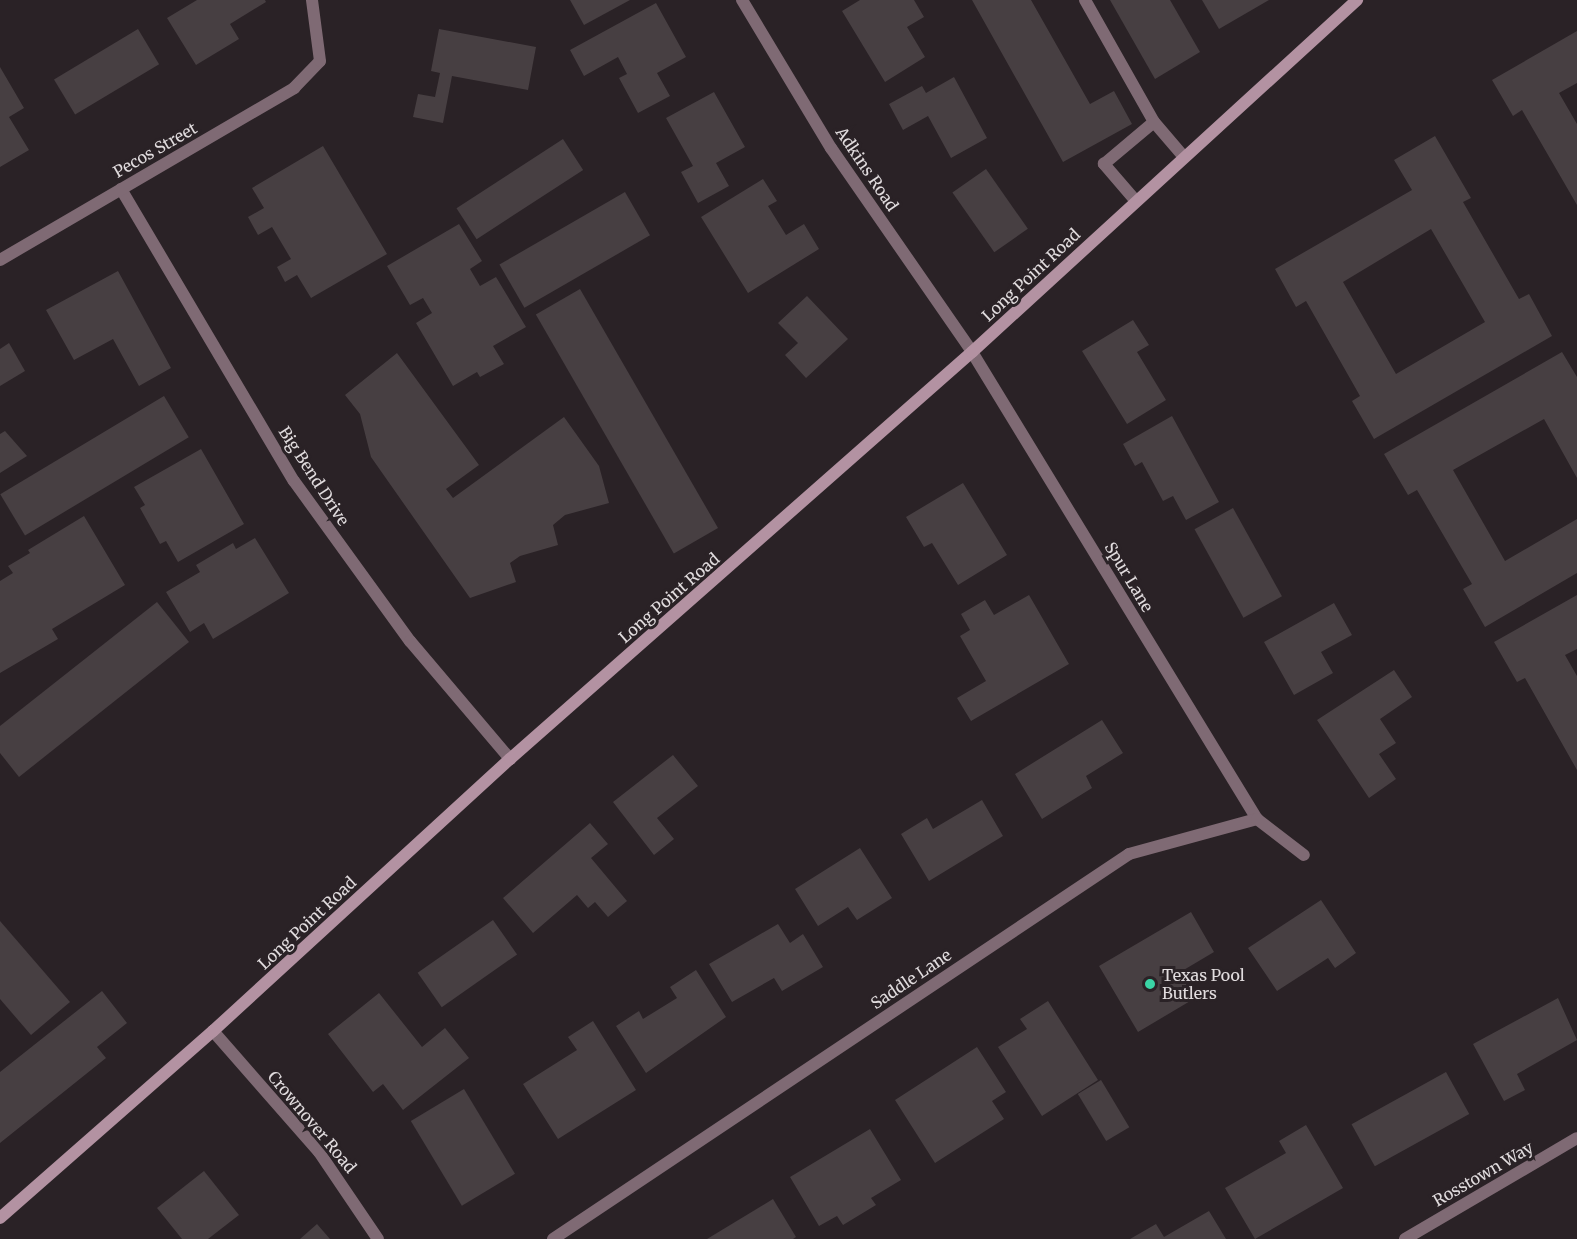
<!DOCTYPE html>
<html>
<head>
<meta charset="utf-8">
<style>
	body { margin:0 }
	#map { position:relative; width:1577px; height:1239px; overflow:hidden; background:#2a2226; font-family:Merriweather,serif }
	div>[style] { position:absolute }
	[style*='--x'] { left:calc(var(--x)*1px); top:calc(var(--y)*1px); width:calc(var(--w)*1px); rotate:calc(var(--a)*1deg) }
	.building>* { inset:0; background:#473f42; transform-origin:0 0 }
	.lane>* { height:12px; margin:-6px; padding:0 6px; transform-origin:6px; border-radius:6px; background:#7f6a74 }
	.street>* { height:12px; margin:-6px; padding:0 6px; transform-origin:6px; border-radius:6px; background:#7f6a74 }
	.secondary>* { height:12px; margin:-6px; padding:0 6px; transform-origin:6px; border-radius:6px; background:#b392a2 }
	.dots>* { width:16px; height:16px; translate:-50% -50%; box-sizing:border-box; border:3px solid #2a2226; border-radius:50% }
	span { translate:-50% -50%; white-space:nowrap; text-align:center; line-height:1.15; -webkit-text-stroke:6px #2a2226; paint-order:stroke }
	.street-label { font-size:16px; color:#e1dcde }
	.poi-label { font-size:16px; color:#e1dcde }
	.left { translate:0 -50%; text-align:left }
</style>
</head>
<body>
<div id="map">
	<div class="building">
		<div style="clip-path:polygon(197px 0,265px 0,266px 2px,230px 24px,239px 39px,196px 65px,167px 18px)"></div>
		<div style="clip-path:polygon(570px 0,630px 0,584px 25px)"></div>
		<div style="clip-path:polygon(860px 0,914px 0,924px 17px,907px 27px,925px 57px,885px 82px,842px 11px)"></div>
		<div style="clip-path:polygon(972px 0,1031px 0,1090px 104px,1114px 91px,1132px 124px,1063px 162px)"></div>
		<div style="clip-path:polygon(1110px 0,1170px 0,1200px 52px,1155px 79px)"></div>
		<div style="clip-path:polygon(1202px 0,1269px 0,1219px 29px)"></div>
		<div style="clip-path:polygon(656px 3px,686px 57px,657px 73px,670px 96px,638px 113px,619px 78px,627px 74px,618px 57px,584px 76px,570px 50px)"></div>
		<div style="left:138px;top:29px;width:41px;height:98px;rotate:59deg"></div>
		<div style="clip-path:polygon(439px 29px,536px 47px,528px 90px,452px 76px,443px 123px,413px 117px,418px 94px,435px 97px,440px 73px,431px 71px)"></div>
		<div style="clip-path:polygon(1577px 31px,1577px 83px,1559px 93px,1577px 124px,1577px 205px,1522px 110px,1513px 116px,1492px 80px)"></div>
		<div style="clip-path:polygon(0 67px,24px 108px,9px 117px,29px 150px,0 167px)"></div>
		<div style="clip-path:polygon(954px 77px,987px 138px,951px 158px,928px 116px,903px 130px,889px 104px,922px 86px,926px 93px)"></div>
		<div style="clip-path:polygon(714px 92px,745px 147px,716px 163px,729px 186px,698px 203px,681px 172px,693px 166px,666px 118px)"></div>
		<div style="clip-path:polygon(evenodd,1435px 136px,1471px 198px,1463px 202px,1519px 299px,1529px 294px,1552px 336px,1374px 439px,1352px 401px,1360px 396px,1306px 301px,1296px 307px,1275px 269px,1412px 190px,1394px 160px,1435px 136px,1431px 229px,1485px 322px,1396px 374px,1343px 282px,1431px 229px)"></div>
		<div style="left:563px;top:139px;width:37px;height:127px;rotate:57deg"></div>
		<div style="clip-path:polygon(323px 146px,387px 254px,311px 298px,297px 275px,285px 282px,277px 267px,291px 259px,272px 227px,258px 235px,248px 217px,264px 208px,252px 188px)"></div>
		<div style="left:986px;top:169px;width:73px;height:41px;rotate:55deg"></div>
		<div style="clip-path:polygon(763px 179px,777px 201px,768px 206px,786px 235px,804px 224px,819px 249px,748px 293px,701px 217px)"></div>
		<div style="left:625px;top:192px;width:50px;height:145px;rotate:60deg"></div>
		<div style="clip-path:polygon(459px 224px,482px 261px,470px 269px,480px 286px,496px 277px,526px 327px,493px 346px,504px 364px,480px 377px,477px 372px,453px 386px,416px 323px,432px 313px,423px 298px,410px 305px,387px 266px)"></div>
		<div style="clip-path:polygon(118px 271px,171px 368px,139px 386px,113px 339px,74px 360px,46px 310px)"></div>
		<div style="left:580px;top:289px;width:276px;height:51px;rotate:60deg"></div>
		<div style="clip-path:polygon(807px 296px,848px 339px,806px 378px,785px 355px,798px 343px,778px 323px)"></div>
		<div style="clip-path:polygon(1133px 320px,1149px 345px,1137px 352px,1166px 400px,1127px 424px,1082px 351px)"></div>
		<div style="clip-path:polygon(9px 343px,25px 371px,0 386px,0 349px)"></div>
		<div style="clip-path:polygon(1562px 352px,1577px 377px,1577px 478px,1544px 419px,1453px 470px,1505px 561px,1577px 519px,1577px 573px,1485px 627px,1463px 589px,1472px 584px,1417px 490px,1408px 495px,1384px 454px)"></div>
		<div style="clip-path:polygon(397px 353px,479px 465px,446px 489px,453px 498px,564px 417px,599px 466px,609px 503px,565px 515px,553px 525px,558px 545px,520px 556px,510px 563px,516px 582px,470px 598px,371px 457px,360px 414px,345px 395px)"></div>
		<div style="left:164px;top:396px;width:48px;height:191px;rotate:59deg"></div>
		<div style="clip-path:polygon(1172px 416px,1219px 502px,1186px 520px,1173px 496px,1163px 501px,1142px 462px,1135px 466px,1123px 444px)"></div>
		<div style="clip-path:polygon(5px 431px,27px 456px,0 473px,0 434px)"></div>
		<div style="clip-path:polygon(201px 449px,244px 524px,178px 562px,166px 541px,160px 544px,140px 508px,145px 505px,134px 487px)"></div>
		<div style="clip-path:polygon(963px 483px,1007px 555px,958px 585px,932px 543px,924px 547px,906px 517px)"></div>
		<div style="left:1233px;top:508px;width:101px;height:44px;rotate:61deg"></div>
		<div style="clip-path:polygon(84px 516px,125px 585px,52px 629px,58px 639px,0 673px,0 581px,13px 573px,8px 566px,30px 553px,28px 550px)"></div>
		<div style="clip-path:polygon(255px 538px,289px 593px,213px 639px,204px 623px,190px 632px,166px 592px,200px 572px,196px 565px,233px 543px,236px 549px)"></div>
		<div style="clip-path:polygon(1029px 595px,1069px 664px,971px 721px,957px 698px,986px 681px,960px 636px,970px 630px,961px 614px,985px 600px,994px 615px)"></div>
		<div style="clip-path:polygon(1577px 595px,1577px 649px,1565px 655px,1577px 676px,1577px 770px,1525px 678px,1517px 682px,1494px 642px)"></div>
		<div style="clip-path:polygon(157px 602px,189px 642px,19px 777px,0 753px,0 726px)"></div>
		<div style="clip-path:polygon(1334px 603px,1352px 635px,1321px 652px,1333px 673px,1294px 695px,1264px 642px)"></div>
		<div style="clip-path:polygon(1394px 670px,1412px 697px,1380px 719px,1396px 743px,1379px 754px,1396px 779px,1369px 798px,1317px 720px)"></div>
		<div style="clip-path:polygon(1102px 720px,1123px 753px,1086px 776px,1092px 788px,1042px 819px,1015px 774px)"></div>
		<div style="clip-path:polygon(673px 755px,698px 786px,657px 818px,674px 839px,654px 855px,613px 802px)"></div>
		<div style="clip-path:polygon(982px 800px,1003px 836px,929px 881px,901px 834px,927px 818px,933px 829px)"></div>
		<div style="clip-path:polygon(590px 823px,608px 844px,591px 858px,627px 901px,608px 917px,595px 902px,588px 908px,577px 895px,533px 933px,503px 898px)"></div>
		<div style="clip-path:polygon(860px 848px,892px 898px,857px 920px,848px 907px,818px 926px,795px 889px)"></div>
		<div style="clip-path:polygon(1321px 900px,1356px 953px,1335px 968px,1328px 958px,1277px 991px,1248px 948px)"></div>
		<div style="clip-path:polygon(1191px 912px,1214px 952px,1182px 971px,1197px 997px,1138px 1032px,1099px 966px)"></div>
		<div style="left:493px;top:920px;width:42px;height:92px;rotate:55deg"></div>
		<div style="clip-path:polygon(0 921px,70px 1002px,31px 1035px,0 999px)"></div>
		<div style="clip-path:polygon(778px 924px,790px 943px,803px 934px,823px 967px,782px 991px,774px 978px,732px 1002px,709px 964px)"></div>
		<div style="clip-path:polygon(696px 970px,726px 1017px,646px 1073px,616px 1026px,639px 1011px,643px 1019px,677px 998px,670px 987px)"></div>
		<div style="clip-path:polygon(102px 991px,127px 1023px,97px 1047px,106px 1058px,0 1143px,0 1072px)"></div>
		<div style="clip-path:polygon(379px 993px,422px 1047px,445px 1028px,469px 1058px,403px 1110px,383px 1084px,373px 1092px,328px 1034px)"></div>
		<div style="clip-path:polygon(1558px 998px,1577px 1040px,1517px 1074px,1525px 1090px,1504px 1101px,1473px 1044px)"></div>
		<div style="clip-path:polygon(1048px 1001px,1098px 1080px,1042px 1116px,998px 1047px,1027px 1029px,1020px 1019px)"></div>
		<div style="clip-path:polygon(593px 1021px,636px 1090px,558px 1139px,523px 1084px,577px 1050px,568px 1037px)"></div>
		<div style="clip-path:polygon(977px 1047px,1006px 1092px,992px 1101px,1004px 1119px,935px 1163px,895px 1100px)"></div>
		<div style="left:1446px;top:1072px;width:48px;height:108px;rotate:61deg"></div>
		<div style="left:1101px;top:1080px;width:55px;height:27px;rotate:59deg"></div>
		<div style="left:464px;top:1089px;width:99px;height:62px;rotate:59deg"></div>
		<div style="clip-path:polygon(1306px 1125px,1343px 1188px,1255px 1239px,1225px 1188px,1286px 1153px,1279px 1141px)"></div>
		<div style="clip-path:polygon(870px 1129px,901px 1180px,871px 1198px,876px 1205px,843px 1225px,837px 1216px,819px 1226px,790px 1177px)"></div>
		<div style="clip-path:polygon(204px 1171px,239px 1215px,208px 1239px,182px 1239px,157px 1208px)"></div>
		<div style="clip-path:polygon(773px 1199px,796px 1237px,793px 1239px,707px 1239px)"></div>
		<div style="clip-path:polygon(1209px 1211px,1226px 1239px,1130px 1239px,1156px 1224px,1164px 1237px)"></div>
		<div style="clip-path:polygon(317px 1224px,330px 1239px,300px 1239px)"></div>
	</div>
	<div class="lane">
		<div style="--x:1085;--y:0;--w:140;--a:60.5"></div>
		<div style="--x:1135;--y:200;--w:48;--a:-130.7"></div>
		<div style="--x:1104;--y:164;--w:65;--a:-40"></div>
		<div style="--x:1154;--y:122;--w:45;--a:49.5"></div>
	</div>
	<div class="street">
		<div style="--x:742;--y:0;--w:173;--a:59"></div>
		<div style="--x:831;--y:148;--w:248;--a:55.3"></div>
		<div style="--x:972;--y:352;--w:547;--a:58.61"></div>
		<div style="--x:121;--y:189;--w:339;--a:59.4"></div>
		<div style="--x:294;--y:481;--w:198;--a:54.1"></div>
		<div style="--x:410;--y:641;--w:155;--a:49.7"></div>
		<div style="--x:0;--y:260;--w:341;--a:-30.3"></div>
		<div style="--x:294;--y:88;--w:37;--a:-46"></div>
		<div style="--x:320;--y:61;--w:62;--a:-97.5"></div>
		<div style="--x:213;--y:1031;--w:161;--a:48.8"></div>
		<div style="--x:319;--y:1152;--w:105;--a:55.9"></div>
		<div style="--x:553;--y:1239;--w:693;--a:-33.76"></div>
		<div style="--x:1129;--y:854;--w:133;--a:-15.3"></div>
		<div style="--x:1257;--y:819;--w:59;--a:37.5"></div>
		<div style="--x:1405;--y:1239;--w:199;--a:-30.4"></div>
	</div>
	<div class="secondary">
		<div style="--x:0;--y:1218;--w:283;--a:-41.3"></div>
		<div style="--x:213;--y:1031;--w:403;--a:-42.5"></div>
		<div style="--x:510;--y:759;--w:616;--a:-41.38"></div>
		<div style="--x:972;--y:352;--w:522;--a:-42.44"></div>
	</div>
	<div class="dots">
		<div style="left:1150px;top:984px;background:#3ad4a5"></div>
	</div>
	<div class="street-label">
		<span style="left:155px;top:150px;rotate:-30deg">Pecos Street</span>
		<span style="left:867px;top:169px;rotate:56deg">Adkins Road</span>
		<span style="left:1031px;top:275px;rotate:-43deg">Long Point Road</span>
		<span style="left:314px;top:476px;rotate:57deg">Big Bend Drive</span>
		<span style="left:1129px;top:577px;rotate:59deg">Spur Lane</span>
		<span style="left:669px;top:598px;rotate:-41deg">Long Point Road</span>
		<span style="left:307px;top:923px;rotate:-43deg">Long Point Road</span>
		<span style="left:911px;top:979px;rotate:-34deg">Saddle Lane</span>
		<span style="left:312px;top:1122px;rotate:50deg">Crownover Road</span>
		<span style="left:1483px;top:1174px;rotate:-30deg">Rosstown Way</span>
	</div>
	<div class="poi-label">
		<span class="left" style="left:1162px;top:984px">Texas Pool<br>Butlers</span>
	</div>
</div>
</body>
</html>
